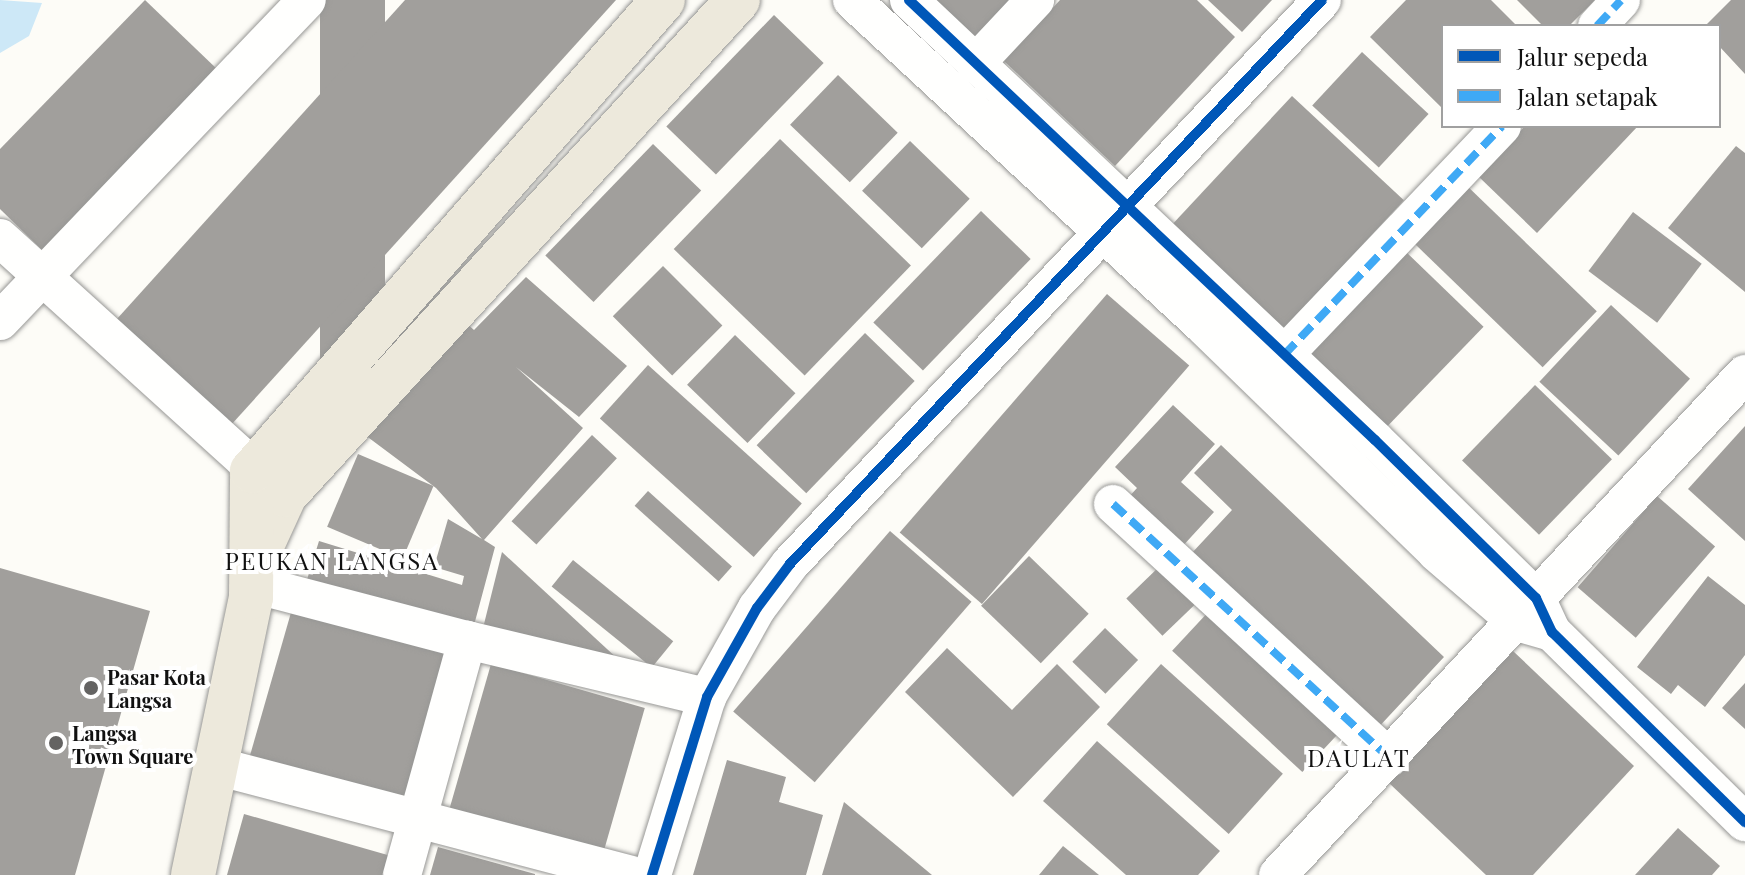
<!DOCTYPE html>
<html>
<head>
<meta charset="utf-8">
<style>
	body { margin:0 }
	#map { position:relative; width:1745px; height:875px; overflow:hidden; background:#fdfcf7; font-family:"Playfair Display",serif }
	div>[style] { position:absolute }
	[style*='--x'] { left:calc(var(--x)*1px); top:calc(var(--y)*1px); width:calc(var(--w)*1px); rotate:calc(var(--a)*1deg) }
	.water>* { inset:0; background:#cde8f7 }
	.building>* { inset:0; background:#a19f9c; transform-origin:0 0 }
	.roads { filter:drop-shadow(0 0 2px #979795) drop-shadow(0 0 2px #979795) }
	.minor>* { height:38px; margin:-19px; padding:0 19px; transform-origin:19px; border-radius:19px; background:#fffffe }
	.major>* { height:44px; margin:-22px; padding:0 22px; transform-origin:22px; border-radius:22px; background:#ede9dc }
	.quiet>* { height:8px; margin-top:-4px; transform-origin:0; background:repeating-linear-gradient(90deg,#3fa9f5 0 16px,transparent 0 24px) }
	.cycleway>* { height:10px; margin:-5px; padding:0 5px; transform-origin:5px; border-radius:5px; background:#0057b8 }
	.dots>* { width:22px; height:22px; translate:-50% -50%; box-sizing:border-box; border:4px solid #fff; border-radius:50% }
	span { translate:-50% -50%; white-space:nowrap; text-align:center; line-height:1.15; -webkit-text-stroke:8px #fff; paint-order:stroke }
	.poi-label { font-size:20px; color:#111; font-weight:700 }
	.left { translate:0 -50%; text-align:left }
	.quarter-label { font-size:24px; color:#111; letter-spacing:2px }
	.legend { position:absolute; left:1441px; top:24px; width:280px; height:104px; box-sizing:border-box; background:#fff; border:2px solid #a0a0a0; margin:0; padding:10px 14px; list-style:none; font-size:24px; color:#111 }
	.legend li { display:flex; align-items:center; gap:16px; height:40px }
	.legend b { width:40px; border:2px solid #a0a0a0 }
</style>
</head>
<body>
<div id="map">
	<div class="water">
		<div style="clip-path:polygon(0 0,42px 3px,29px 36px,0 53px)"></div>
	</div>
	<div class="building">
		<div style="clip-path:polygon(145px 0,219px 71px,43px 251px,0 209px,0 149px)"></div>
		<div style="left:320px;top:0;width:65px;height:364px"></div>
		<div style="clip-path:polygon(405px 0,616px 0,231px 425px,116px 320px)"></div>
		<div style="clip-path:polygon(932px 0,1013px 0,975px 41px)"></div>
		<div style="clip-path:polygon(1060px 0,1197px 0,1235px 37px,1115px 166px,1004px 61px)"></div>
		<div style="clip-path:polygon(1208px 0,1272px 0,1242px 32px)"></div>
		<div style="clip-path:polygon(1406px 0,1491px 0,1517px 26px,1443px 26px,1443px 109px,1370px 37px)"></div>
		<div style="clip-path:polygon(1517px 0,1595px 0,1569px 26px,1543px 26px)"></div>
		<div style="clip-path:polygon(1731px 0,1745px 0,1745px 74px,1719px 46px,1719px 26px,1705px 26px)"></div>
		<div style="left:774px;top:15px;width:69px;height:155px;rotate:44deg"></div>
		<div style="left:1362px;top:52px;width:91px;height:73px;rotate:43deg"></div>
		<div style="left:838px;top:75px;width:83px;height:69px;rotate:44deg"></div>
		<div style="left:1292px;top:96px;width:153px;height:177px;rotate:43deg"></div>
		<div style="clip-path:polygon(1525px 126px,1638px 126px,1537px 233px,1478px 176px)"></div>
		<div style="left:780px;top:139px;width:182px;height:153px;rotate:44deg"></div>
		<div style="left:910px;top:141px;width:83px;height:69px;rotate:44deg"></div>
		<div style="left:653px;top:144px;width:67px;height:155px;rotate:44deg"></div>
		<div style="clip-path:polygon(1736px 146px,1745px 153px,1745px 292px,1668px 228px)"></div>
		<div style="left:1463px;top:182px;width:186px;height:78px;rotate:44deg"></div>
		<div style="left:981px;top:211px;width:69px;height:155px;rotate:44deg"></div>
		<div style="left:1633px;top:212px;width:86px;height:74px;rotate:37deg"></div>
		<div style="left:1403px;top:249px;width:112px;height:153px;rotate:44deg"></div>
		<div style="left:663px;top:266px;width:84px;height:71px;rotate:45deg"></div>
		<div style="clip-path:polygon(526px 277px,627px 366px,579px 417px,516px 367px,583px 428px,484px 540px,495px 547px,473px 629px,305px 586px,319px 541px,462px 585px,464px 576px,434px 567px,448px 519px,482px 539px,436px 488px,365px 435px,465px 322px,474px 330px)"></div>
		<div style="left:1107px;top:294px;width:109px;height:316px;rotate:41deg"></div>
		<div style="left:1611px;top:305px;width:108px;height:105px;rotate:43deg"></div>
		<div style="left:865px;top:333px;width:69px;height:156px;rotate:44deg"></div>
		<div style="left:735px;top:335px;width:84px;height:69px;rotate:44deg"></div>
		<div style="left:648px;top:365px;width:207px;height:72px;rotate:42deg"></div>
		<div style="left:1535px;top:385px;width:107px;height:105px;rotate:44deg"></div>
		<div style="clip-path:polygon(1173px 405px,1215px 444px,1181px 482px,1214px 512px,1180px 549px,1127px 499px,1137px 488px,1115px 467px)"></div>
		<div style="clip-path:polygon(1745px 426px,1745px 541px,1688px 489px)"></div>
		<div style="left:592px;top:435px;width:34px;height:118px;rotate:43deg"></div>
		<div style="clip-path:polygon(1221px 445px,1444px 657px,1375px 731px,1190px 555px,1232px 510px,1194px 473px)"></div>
		<div style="left:358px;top:454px;width:82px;height:79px;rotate:23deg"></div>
		<div style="left:648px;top:491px;width:113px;height:20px;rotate:42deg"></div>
		<div style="left:1657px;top:496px;width:77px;height:121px;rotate:41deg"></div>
		<div style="left:890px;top:531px;width:108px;height:239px;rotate:41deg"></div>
		<div style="clip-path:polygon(502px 552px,620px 661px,483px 628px)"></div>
		<div style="left:1029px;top:556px;width:83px;height:69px;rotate:44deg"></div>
		<div style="left:573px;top:560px;width:129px;height:34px;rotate:39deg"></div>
		<div style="left:1163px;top:563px;width:52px;height:51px;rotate:46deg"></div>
		<div style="clip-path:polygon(0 568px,150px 611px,75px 875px,0 875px)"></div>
		<div style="clip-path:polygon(1708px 576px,1745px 605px,1745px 655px,1705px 707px,1678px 685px,1671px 694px,1637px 667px)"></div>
		<div style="left:292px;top:609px;width:160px;height:157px;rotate:16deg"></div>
		<div style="left:1211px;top:609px;width:178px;height:57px;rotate:43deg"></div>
		<div style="left:1105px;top:628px;width:46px;height:47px;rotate:44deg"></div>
		<div style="clip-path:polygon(947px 648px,1012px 710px,1057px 664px,1100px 707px,1013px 797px,905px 692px)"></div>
		<div style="clip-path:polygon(1513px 651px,1634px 766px,1533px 875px,1486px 875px,1389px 783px)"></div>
		<div style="left:491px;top:664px;width:160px;height:157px;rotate:16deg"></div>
		<div style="left:1161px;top:664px;width:164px;height:81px;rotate:42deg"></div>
		<div style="clip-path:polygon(1745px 683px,1745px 729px,1722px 708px)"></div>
		<div style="clip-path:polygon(1097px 741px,1220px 851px,1198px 875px,1126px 875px,1043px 801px)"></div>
		<div style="clip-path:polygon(727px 760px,786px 777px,779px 802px,823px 815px,806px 875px,693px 875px)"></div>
		<div style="clip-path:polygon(844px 802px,932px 875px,822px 875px)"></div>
		<div style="clip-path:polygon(244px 814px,398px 858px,394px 875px,227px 875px)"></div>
		<div style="clip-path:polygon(1678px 828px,1720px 866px,1712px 875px,1635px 875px)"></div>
		<div style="clip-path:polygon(1063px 846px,1099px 875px,1039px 875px)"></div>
		<div style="clip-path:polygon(438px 847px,535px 874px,535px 875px,430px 875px)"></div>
	</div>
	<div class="roads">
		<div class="minor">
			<div style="--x:852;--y:0;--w:481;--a:42.8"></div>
			<div style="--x:1205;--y:327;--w:322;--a:44.2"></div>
			<div style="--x:1436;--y:552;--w:107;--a:40.8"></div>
			<div style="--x:1517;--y:622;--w:36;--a:16"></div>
			<div style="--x:909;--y:0;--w:641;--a:43.36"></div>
			<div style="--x:1375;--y:440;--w:226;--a:44.5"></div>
			<div style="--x:1536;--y:598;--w:38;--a:65"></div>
			<div style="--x:1552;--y:632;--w:271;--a:44.6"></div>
			<div style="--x:1597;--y:26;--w:35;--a:-47"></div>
			<div style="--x:975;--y:64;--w:88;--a:-46.8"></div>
			<div style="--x:0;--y:238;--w:372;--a:42.2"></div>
			<div style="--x:0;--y:321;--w:444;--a:-46.3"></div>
			<div style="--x:1284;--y:355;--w:316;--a:-46.4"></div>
			<div style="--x:1113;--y:504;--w:375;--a:42.6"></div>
			<div style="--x:253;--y:584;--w:221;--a:14.7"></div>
			<div style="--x:216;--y:766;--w:429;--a:14.7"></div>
			<div style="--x:402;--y:875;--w:244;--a:-74.5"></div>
			<div style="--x:467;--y:640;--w:247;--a:13.4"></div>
			<div style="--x:652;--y:875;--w:186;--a:-72.8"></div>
			<div style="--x:707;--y:697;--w:102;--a:-60.7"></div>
			<div style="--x:757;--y:608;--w:55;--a:-53.1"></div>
			<div style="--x:790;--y:564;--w:775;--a:-46.67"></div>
			<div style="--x:1278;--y:875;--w:685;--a:-47.01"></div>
		</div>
		<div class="major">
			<div style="--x:258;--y:554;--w:65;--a:-65.4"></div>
			<div style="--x:285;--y:495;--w:671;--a:-47.54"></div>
			<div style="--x:193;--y:875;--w:284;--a:-78.2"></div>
			<div style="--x:251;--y:597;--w:126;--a:-89.5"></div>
			<div style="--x:252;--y:471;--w:625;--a:-48.89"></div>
		</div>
	</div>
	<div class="quiet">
		<div style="--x:1597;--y:26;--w:35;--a:-47"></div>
		<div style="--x:1284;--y:355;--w:316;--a:-46.4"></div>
		<div style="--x:1113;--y:504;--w:375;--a:42.6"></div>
	</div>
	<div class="cycleway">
		<div style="--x:909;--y:0;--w:641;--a:43.36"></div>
		<div style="--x:1375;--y:440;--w:226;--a:44.5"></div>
		<div style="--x:1536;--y:598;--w:38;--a:65"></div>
		<div style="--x:1552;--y:632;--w:271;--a:44.6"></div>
		<div style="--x:652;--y:875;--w:186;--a:-72.8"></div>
		<div style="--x:707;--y:697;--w:102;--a:-60.7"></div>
		<div style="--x:757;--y:608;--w:55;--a:-53.1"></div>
		<div style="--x:790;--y:564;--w:775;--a:-46.67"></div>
	</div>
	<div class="dots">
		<div style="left:91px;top:688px;background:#646362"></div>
		<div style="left:56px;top:743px;background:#646362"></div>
	</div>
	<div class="poi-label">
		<span class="left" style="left:107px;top:688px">Pasar Kota<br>Langsa</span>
		<span class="left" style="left:72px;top:744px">Langsa<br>Town Square</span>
	</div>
	<div class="quarter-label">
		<span style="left:332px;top:561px">PEUKAN LANGSA</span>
		<span style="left:1359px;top:758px">DAULAT</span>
	</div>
	<ul class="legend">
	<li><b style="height:10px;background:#0057b8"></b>Jalur sepeda</li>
	<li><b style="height:10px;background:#3fa9f5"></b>Jalan setapak</li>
	</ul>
</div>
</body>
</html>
